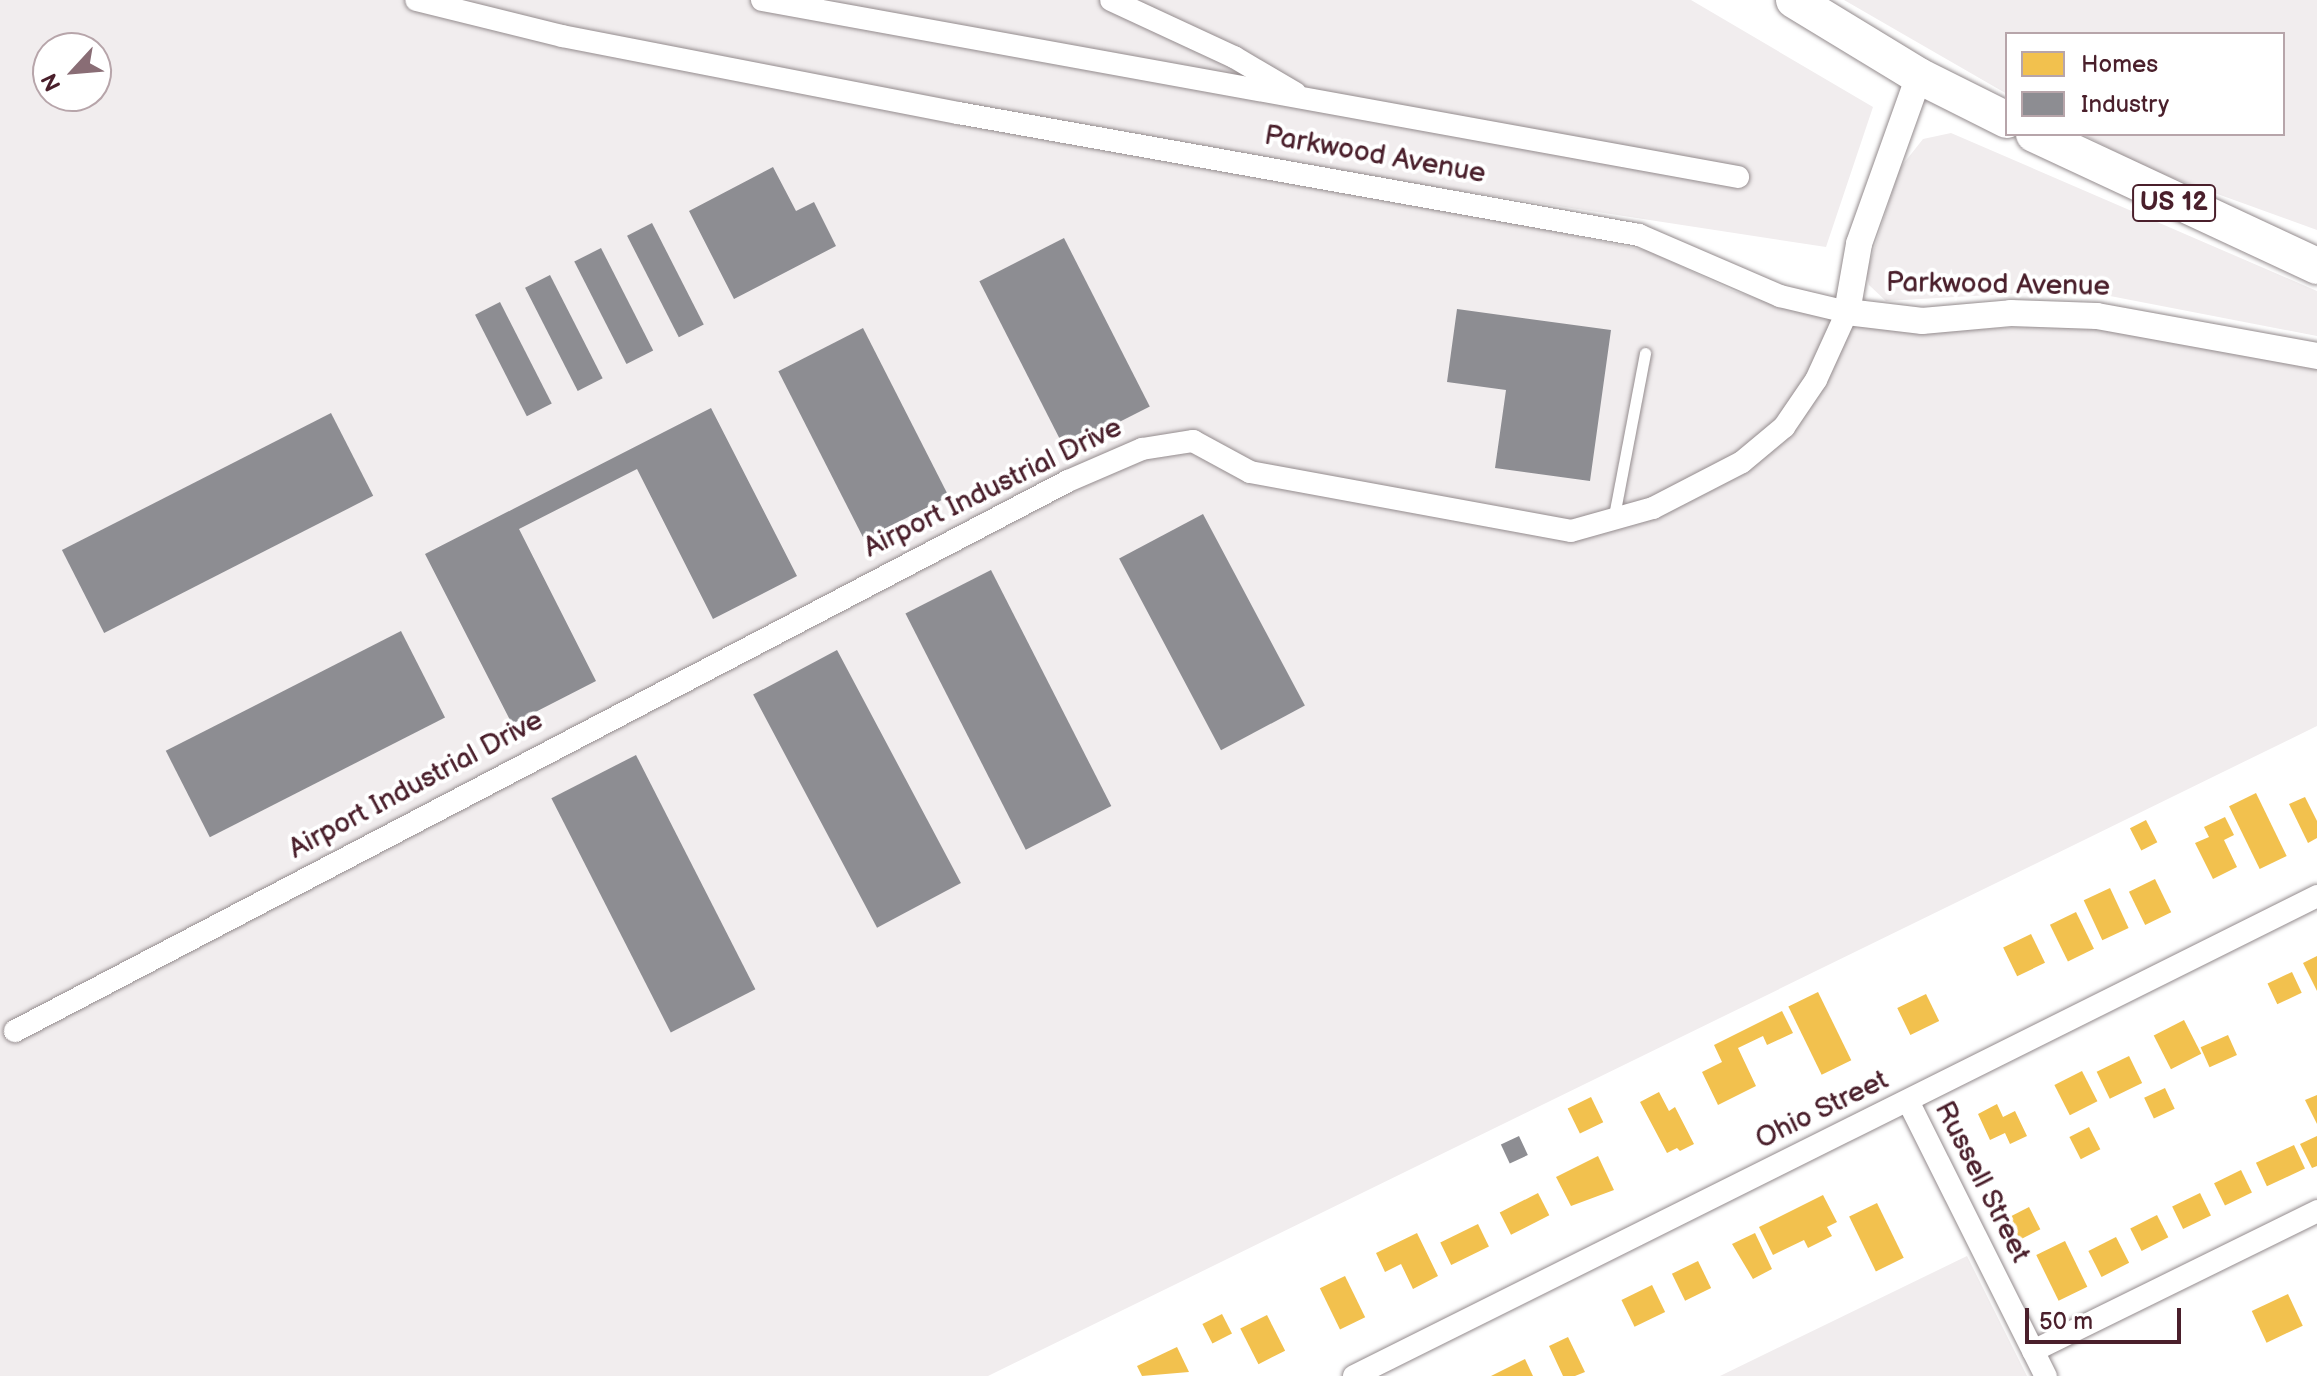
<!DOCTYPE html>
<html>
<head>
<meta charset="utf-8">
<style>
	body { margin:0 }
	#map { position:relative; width:2317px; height:1376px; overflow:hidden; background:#fff; font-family:"Balsamiq Sans",sans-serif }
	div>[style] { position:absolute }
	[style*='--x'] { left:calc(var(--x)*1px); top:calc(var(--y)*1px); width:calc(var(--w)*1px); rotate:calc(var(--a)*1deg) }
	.built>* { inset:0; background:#f1edee }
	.homes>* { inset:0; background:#f2c14e; transform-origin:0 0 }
	.industry>* { inset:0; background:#8d8d92; transform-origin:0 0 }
	.roads { filter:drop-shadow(0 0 2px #948c8e) drop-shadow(0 0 2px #948c8e) }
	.service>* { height:11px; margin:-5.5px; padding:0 5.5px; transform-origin:5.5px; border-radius:5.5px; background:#fff }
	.minor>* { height:22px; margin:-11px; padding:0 11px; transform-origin:11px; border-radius:11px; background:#fff }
	.tertiary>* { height:26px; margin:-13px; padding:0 13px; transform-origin:13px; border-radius:13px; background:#fff }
	.trunk>* { height:36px; margin:-18px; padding:0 18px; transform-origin:18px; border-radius:18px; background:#fff }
	span { translate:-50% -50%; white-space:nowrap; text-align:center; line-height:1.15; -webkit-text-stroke:8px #fff; paint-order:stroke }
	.shield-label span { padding:2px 6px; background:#fff; border:2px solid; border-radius:6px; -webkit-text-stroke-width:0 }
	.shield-label { font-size:26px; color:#4a1f2b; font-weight:700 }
	.street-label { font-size:28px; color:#4a1f2b }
	.legend { position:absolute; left:2005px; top:32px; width:280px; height:104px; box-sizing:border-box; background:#fff; border:2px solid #b7a5aa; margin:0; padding:10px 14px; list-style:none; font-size:24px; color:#4a1f2b }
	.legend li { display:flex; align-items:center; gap:16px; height:40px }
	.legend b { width:40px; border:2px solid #b7a5aa }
	.north { position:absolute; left:32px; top:32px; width:80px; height:80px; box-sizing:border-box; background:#fff; border:2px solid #b7a5aa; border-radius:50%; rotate:244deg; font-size:22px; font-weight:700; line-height:32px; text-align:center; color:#4a1f2b }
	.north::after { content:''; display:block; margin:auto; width:28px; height:36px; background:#896d75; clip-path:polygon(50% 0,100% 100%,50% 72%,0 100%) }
	.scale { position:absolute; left:2025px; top:1308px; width:156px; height:36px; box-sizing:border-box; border:4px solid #4a1f2b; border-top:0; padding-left:10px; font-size:24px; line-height:28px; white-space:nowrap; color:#4a1f2b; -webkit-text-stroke:6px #fff; paint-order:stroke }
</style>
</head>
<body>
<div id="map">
	<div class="built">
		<div style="clip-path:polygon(evenodd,0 0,1691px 0,1873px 107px,1826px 247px,1056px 129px,1649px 251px,1731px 290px,1783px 307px,1930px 332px,2066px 324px,2317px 367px,2317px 726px,988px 1376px,0 1376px,0 0,48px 48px,96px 48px,96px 96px,48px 96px,48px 48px)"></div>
		<div style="clip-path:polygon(1844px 0,2317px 0,2317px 230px,2151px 170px,2082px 134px,2283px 134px,2283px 34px,2007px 34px,2007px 94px)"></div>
		<div style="clip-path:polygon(1951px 133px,2317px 291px,2317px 336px,2110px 296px,2060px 291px,1886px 301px,1869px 285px,1866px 274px,1900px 168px,1923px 139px)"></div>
		<div style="clip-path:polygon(1967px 1256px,2027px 1376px,1720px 1376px)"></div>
	</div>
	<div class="homes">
		<div style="left:2256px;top:793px;width:70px;height:30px;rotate:64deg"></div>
		<div style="clip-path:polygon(2305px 797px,2317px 821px,2317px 838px,2308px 843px,2289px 804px)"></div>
		<div style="clip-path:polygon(2225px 817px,2234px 835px,2224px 840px,2237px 867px,2213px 879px,2195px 843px,2209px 837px,2204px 827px)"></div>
		<div style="left:2146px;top:820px;width:25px;height:18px;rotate:63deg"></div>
		<div style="left:2155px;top:879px;width:37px;height:29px;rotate:64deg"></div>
		<div style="left:2110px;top:888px;width:44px;height:29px;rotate:65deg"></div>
		<div style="left:2076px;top:912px;width:41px;height:29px;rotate:64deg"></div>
		<div style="left:2031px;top:934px;width:32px;height:31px;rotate:64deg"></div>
		<div style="clip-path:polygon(2317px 956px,2317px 991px,2303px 963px)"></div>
		<div style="left:2292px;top:972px;width:23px;height:27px;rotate:65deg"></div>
		<div style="left:1818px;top:992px;width:76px;height:33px;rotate:64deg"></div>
		<div style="left:1926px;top:994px;width:30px;height:32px;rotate:64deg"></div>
		<div style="clip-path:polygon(1782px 1011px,1793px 1033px,1767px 1045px,1763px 1036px,1738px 1048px,1756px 1086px,1718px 1105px,1702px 1072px,1722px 1062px,1714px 1045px)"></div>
		<div style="left:2184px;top:1020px;width:38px;height:34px;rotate:63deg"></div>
		<div style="left:2228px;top:1035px;width:22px;height:30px;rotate:66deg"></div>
		<div style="left:2129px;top:1056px;width:30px;height:36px;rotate:64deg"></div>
		<div style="left:2082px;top:1071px;width:34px;height:31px;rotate:63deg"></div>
		<div style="left:2165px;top:1088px;width:23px;height:23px;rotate:65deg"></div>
		<div style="clip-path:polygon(1659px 1092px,1669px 1111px,1675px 1107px,1694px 1144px,1680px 1151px,1677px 1148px,1667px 1153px,1640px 1102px)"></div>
		<div style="clip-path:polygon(2317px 1095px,2317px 1124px,2305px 1100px)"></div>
		<div style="left:1591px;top:1097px;width:28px;height:26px;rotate:64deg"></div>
		<div style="clip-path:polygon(1997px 1104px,2003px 1117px,2015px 1111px,2027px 1136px,2010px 1144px,2005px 1133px,1990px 1140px,1978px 1114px)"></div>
		<div style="left:2089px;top:1127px;width:25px;height:22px;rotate:63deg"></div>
		<div style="clip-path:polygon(2317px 1136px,2317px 1166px,2312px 1168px,2300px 1144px)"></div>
		<div style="left:2294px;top:1145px;width:26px;height:42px;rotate:65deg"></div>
		<div style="clip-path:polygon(1598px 1156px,1614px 1190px,1571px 1206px,1556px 1177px)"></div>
		<div style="left:2241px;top:1170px;width:25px;height:30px;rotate:64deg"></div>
		<div style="left:1538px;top:1193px;width:25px;height:43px;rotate:63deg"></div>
		<div style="left:2200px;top:1193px;width:25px;height:31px;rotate:64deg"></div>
		<div style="clip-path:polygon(1823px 1195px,1837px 1222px,1827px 1227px,1832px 1236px,1808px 1248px,1804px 1240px,1773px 1255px,1759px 1227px)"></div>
		<div style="left:1877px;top:1203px;width:61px;height:31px;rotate:64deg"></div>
		<div style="left:2029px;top:1207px;width:25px;height:23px;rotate:63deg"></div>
		<div style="left:2157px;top:1215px;width:25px;height:30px;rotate:63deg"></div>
		<div style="left:1478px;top:1224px;width:25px;height:42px;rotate:64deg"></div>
		<div style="clip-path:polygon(1417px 1233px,1438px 1276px,1413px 1289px,1401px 1264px,1385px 1272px,1376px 1253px)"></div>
		<div style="clip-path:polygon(1755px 1233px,1772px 1269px,1753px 1279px,1732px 1244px)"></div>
		<div style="left:2116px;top:1237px;width:29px;height:31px;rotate:63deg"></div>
		<div style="left:2065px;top:1241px;width:51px;height:32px;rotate:64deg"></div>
		<div style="left:1698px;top:1261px;width:30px;height:29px;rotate:64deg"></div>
		<div style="left:1345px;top:1276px;width:46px;height:28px;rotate:64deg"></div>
		<div style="left:1652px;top:1285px;width:30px;height:34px;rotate:64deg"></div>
		<div style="left:2288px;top:1294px;width:35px;height:40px;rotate:65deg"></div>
		<div style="left:1222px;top:1314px;width:22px;height:22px;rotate:63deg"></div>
		<div style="left:1267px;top:1315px;width:40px;height:30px;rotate:63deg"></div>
		<div style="clip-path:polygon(1568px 1337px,1585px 1372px,1575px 1376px,1563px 1376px,1549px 1346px)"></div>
		<div style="clip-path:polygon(1177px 1347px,1189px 1372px,1142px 1376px,1137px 1366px)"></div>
		<div style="clip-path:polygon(1525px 1359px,1533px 1376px,1491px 1376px)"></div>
	</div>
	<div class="industry">
		<div style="clip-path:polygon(773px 167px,796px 211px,814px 202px,836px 246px,734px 299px,689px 211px)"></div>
		<div style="left:652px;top:223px;width:114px;height:28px;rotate:63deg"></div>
		<div style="left:1064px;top:238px;width:189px;height:95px;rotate:63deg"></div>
		<div style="left:601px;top:248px;width:115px;height:30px;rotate:63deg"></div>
		<div style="left:550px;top:275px;width:116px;height:28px;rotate:63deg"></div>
		<div style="left:500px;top:302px;width:114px;height:28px;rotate:63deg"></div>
		<div style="clip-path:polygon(1457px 309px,1611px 330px,1590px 481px,1495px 468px,1506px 390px,1447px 382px)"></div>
		<div style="left:863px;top:328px;width:189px;height:95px;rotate:63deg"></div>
		<div style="clip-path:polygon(711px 408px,797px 576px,713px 619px,637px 469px,519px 529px,596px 681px,512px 724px,425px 554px)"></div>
		<div style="left:331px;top:413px;width:93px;height:302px;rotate:63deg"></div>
		<div style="left:1203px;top:514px;width:217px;height:95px;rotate:62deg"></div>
		<div style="left:991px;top:570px;width:265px;height:96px;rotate:63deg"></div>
		<div style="left:401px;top:631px;width:97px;height:264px;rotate:63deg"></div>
		<div style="left:837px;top:650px;width:264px;height:95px;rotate:62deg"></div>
		<div style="left:636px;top:755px;width:263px;height:95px;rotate:63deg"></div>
		<div style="left:1519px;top:1136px;width:21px;height:20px;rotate:65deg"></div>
	</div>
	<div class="roads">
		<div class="service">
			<div style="--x:1613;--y:521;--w:171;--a:-79.2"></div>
		</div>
		<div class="minor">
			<div style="--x:762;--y:0;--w:992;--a:10.28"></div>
			<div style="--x:1111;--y:0;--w:136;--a:24.9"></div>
			<div style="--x:1234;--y:57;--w:71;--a:30.5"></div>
			<div style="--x:15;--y:1031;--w:1188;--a:-27.58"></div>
			<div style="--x:1068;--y:481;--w:81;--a:-23.4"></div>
			<div style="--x:1142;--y:449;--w:52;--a:-8.9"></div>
			<div style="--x:1193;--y:441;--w:65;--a:28.5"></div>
			<div style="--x:1250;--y:472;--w:326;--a:10.4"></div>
			<div style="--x:1571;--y:531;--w:85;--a:-15.7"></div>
			<div style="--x:1653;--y:508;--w:100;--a:-27.3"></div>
			<div style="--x:1742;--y:462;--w:55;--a:-39.8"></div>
			<div style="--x:1784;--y:427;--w:57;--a:-55.8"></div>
			<div style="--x:1816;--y:380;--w:75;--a:-65.5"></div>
			<div style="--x:1847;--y:312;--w:69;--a:-166.6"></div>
			<div style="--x:1780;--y:296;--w:154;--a:-156.6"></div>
			<div style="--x:1639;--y:235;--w:692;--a:-169.84"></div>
			<div style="--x:958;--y:113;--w:403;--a:-169"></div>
			<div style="--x:562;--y:36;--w:150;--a:-166.1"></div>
			<div style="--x:1908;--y:1101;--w:308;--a:63.4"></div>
			<div style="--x:2033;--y:1351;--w:317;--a:-26.2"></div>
			<div style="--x:1354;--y:1376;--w:1076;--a:-26.49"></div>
		</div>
		<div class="tertiary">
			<div style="--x:1919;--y:76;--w:178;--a:109.7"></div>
			<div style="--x:1859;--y:244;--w:69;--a:100"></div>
			<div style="--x:1847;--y:312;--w:76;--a:6.8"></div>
			<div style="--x:1922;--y:321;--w:89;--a:-5.1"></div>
			<div style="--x:2011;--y:313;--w:86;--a:2"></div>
			<div style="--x:2097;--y:316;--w:224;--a:10.3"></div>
		</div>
		<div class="trunk">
			<div style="--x:1794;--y:0;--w:146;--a:31.3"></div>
			<div style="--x:1919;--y:76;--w:98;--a:26.6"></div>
			<div style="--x:2034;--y:134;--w:312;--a:25"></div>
		</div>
	</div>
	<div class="shield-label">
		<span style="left:2174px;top:203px">US 12</span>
	</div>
	<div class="street-label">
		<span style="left:1375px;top:155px;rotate:10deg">Parkwood Avenue</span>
		<span style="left:1998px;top:285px;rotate:1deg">Parkwood Avenue</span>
		<span style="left:993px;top:488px;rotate:-26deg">Airport Industrial Drive</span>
		<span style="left:416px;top:785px;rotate:-28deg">Airport Industrial Drive</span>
		<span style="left:1822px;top:1110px;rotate:-26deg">Ohio Street</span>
		<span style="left:1982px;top:1182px;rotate:63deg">Russell Street</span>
	</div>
	<ul class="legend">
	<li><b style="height:22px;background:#f2c14e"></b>Homes</li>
	<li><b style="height:22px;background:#8d8d92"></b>Industry</li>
	</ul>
	<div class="north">N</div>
	<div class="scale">50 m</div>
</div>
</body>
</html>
